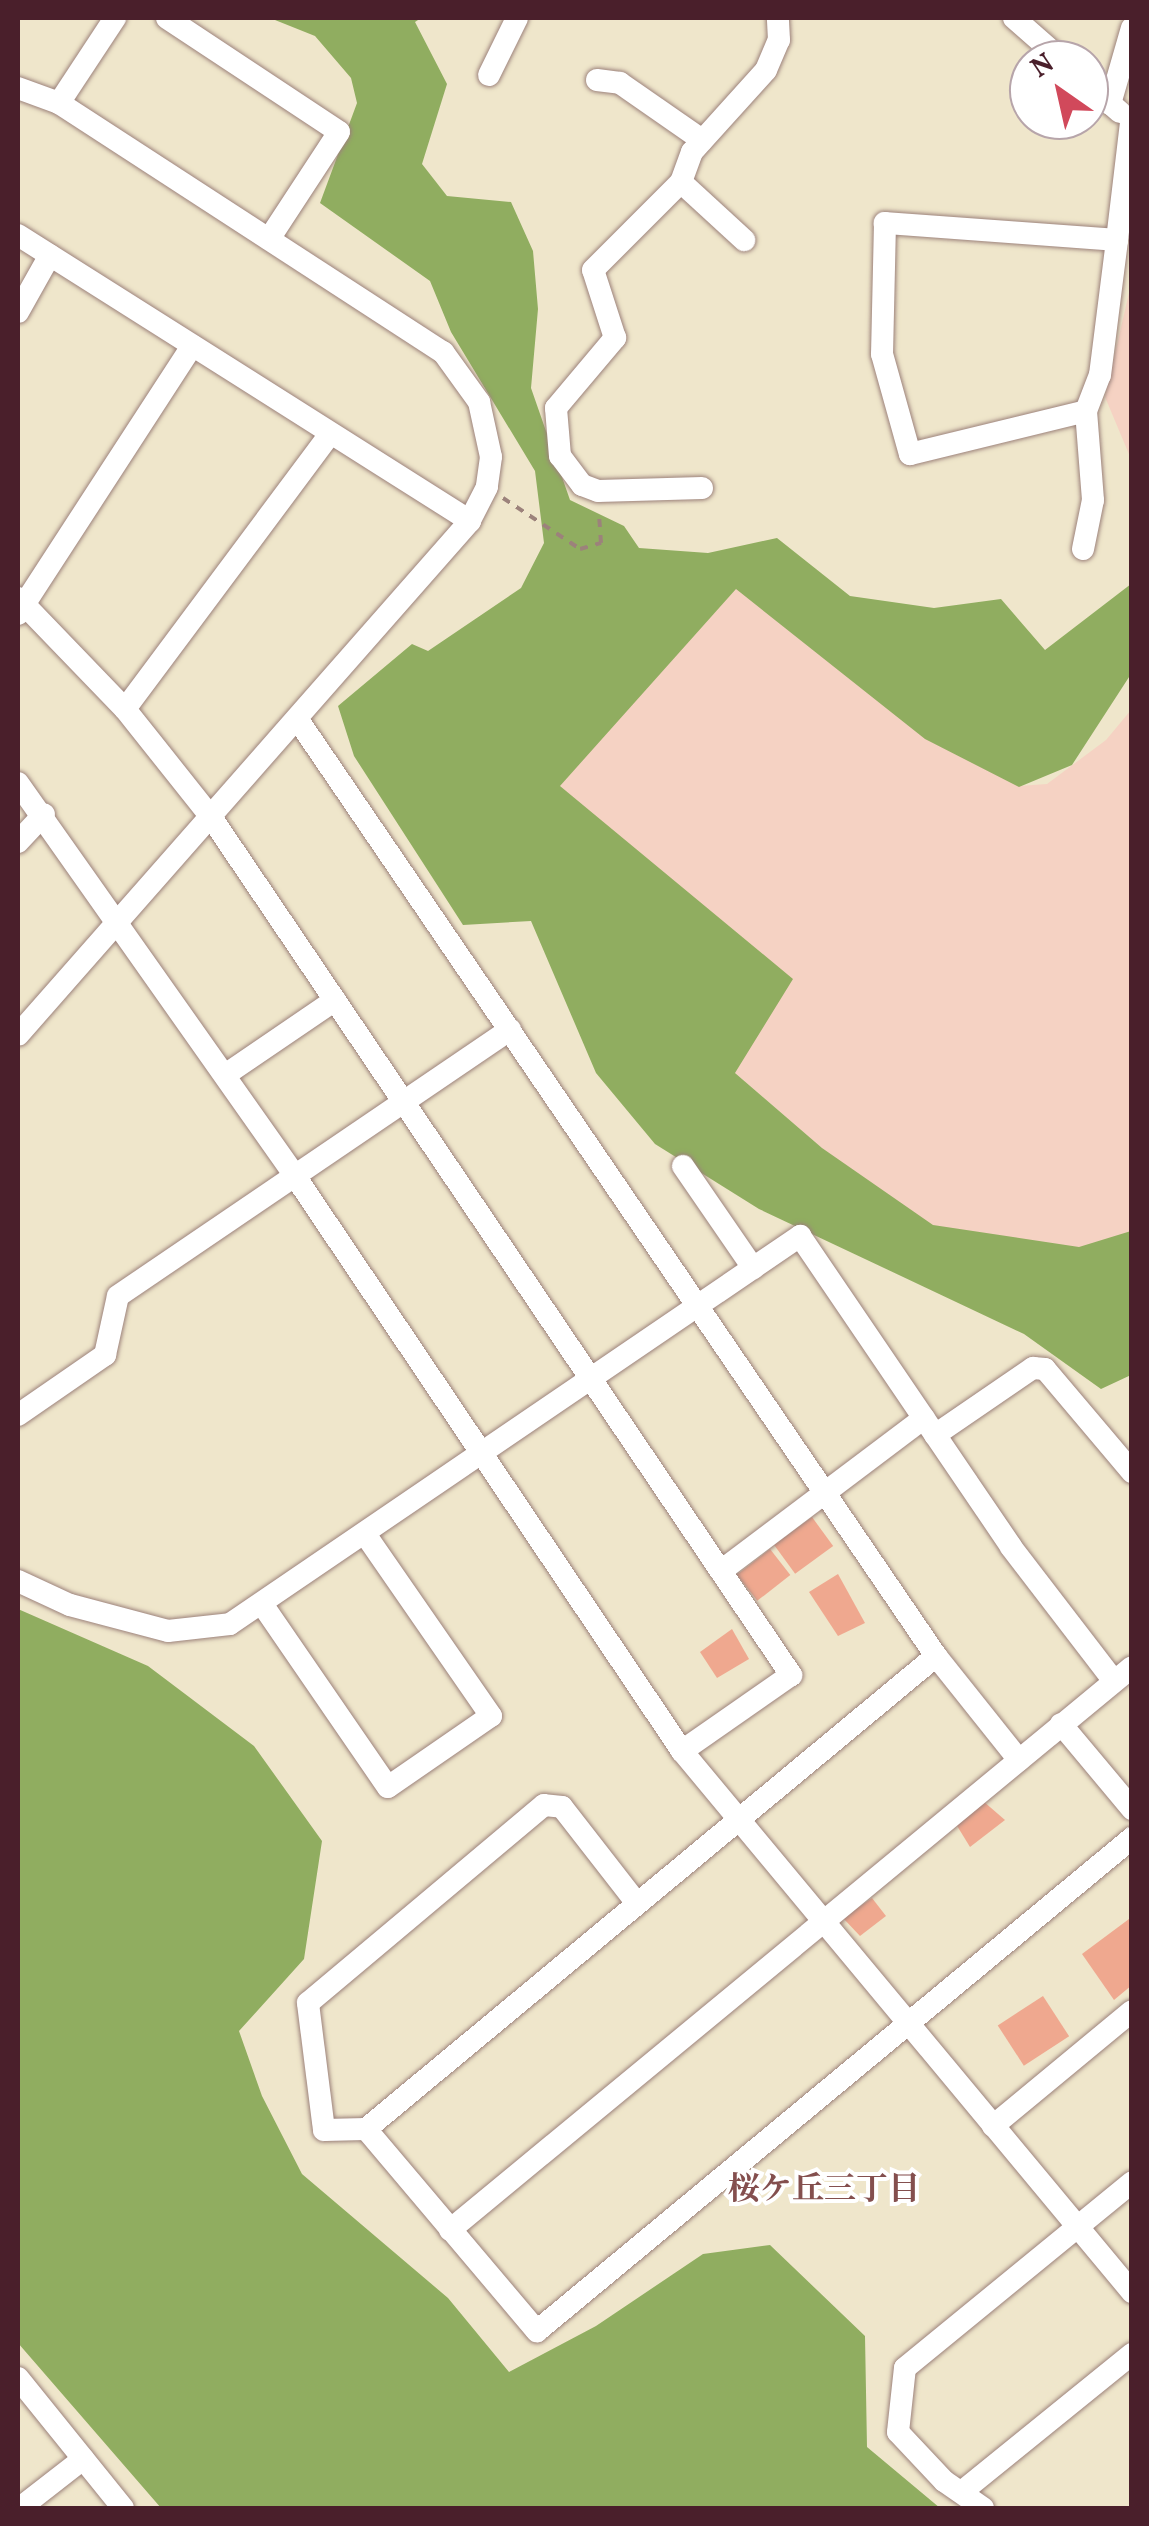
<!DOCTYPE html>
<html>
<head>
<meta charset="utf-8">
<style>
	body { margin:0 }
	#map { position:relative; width:1149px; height:2526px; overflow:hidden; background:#efe6cb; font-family:Vollkorn,"Noto Serif JP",serif }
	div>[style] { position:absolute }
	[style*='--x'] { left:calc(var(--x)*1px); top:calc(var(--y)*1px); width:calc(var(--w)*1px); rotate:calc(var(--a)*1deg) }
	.built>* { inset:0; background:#f5d2c3 }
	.forest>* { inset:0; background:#90ad60 }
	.building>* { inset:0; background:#efa88f; transform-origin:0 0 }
	.path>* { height:4px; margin-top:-2px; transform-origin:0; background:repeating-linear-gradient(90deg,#9c827b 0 8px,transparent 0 16px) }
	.roads { filter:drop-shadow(0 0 2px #9c827b) drop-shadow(0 0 2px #9c827b) }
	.minor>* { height:22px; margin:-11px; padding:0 11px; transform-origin:11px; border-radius:11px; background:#fff }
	span { translate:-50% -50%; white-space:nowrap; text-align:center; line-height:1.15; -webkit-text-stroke:8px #fff; paint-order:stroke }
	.neighbourhood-label { font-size:32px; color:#844f4e; font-weight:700 }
	.frame { position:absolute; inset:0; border:20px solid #4a1f2b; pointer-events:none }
	.north { position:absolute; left:1009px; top:40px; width:100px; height:100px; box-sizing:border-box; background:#fff; border:2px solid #b7a5aa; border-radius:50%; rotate:326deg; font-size:28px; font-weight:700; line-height:40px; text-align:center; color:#4a1f2b }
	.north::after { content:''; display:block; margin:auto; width:35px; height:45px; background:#d1495b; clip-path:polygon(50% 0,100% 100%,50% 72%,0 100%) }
</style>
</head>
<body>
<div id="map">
	<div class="built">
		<div style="clip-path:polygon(1131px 284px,1131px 459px,1105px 397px)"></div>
		<div style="clip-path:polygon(749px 574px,1019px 786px,1047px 784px,1106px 740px,1131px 710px,1131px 1352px,950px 1259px,735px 1073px,541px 806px)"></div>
	</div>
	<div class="forest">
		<div style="clip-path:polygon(270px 18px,421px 18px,415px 22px,447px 84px,422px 164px,447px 196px,511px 202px,533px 251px,538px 309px,531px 388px,570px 500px,624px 526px,639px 548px,708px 553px,777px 538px,850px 596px,934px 608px,1001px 599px,1045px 650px,1131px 584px,1131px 674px,1072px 765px,1019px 787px,925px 739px,736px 589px,560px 786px,793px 979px,735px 1073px,822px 1148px,933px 1225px,1079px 1247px,1131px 1231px,1131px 1375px,1101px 1389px,1024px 1334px,759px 1209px,655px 1144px,596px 1073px,531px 921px,463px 925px,354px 756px,338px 706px,412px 644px,428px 651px,521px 588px,544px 543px,535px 471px,451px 332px,430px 281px,320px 203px,357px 103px,351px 78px,315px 36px)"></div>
		<div style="clip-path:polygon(18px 1609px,148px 1666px,254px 1746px,322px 1841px,304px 1959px,239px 2031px,262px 2096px,302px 2174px,448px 2298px,509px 2372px,596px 2326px,703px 2254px,770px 2245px,865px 2336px,867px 2447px,940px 2508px,161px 2508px,18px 2343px)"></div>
	</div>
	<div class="building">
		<div style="left:812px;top:1517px;width:36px;height:47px;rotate:54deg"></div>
		<div style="left:770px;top:1549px;width:33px;height:42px;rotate:52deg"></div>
		<div style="clip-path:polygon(838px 1574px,865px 1623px,838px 1636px,809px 1592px)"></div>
		<div style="clip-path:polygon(732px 1629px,749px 1659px,717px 1678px,700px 1652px)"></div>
		<div style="clip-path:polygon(983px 1801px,1005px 1820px,970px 1847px,951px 1816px)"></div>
		<div style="clip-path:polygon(872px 1898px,886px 1916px,860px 1936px,843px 1918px)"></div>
		<div style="clip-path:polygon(1129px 1919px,1132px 1985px,1114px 2000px,1082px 1954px)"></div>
		<div style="left:1043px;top:1996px;width:48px;height:54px;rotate:57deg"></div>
	</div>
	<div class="path">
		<div style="--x:503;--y:498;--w:92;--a:33.5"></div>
		<div style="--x:580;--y:549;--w:22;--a:-16"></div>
		<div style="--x:601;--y:543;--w:32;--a:-94"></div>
	</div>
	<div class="roads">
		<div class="minor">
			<div style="--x:167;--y:18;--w:206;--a:33.5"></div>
			<div style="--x:339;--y:132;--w:128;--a:123.2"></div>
			<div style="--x:1014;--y:18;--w:64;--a:41.2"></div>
			<div style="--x:489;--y:75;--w:64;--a:-63.8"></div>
			<div style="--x:597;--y:80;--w:23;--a:7"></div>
			<div style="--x:620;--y:83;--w:100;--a:34.8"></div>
			<div style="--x:1089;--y:85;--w:41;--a:41.1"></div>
			<div style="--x:18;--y:88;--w:44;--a:20.1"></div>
			<div style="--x:59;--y:103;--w:458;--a:33"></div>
			<div style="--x:443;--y:352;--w:62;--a:54.2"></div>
			<div style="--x:479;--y:402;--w:56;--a:77.7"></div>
			<div style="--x:491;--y:457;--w:30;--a:98"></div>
			<div style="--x:487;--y:487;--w:38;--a:117"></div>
			<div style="--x:470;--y:521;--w:684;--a:131.33"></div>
			<div style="--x:59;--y:103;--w:102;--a:-56.6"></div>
			<div style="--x:1110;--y:104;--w:79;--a:-73.9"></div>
			<div style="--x:681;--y:182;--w:86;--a:42.6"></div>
			<div style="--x:18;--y:235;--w:535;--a:32.32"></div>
			<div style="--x:1117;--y:240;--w:233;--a:-175.8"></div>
			<div style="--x:885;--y:223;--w:131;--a:91.3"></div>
			<div style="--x:882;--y:354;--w:104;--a:74.4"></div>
			<div style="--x:910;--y:454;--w:181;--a:-13.7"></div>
			<div style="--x:1086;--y:411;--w:39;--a:-69"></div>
			<div style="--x:1100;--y:375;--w:136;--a:-82.8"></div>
			<div style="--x:1117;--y:240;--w:119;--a:-83.2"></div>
			<div style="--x:18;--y:312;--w:65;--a:-60.7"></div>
			<div style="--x:702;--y:488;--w:104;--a:178.3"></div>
			<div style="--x:598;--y:491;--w:17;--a:-159"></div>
			<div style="--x:582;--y:485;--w:36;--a:-127"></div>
			<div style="--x:560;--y:456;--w:48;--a:-94.8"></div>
			<div style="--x:556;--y:408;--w:92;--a:-49.9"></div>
			<div style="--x:615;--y:338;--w:71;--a:-107.9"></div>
			<div style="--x:593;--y:270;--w:124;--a:-45"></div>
			<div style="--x:681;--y:182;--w:32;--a:-70"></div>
			<div style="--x:692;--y:152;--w:110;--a:-47.9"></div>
			<div style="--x:766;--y:70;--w:33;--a:-67"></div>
			<div style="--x:779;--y:40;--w:22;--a:-93"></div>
			<div style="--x:1083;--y:549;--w:50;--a:-78.5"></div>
			<div style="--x:1093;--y:500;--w:89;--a:-94.5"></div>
			<div style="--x:18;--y:598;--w:154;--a:46.1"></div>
			<div style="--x:125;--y:709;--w:138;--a:51.5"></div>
			<div style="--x:211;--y:817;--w:1036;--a:55.94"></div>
			<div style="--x:791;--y:1675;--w:133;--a:145.1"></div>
			<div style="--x:18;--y:614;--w:320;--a:-57"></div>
			<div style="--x:125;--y:709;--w:343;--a:-53.3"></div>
			<div style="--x:298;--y:720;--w:1133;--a:55.72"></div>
			<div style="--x:936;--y:1656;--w:741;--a:140.31"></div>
			<div style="--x:366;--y:2129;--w:265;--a:49.8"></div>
			<div style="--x:537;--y:2331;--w:773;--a:-39.64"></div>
			<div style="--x:18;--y:783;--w:481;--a:54.8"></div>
			<div style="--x:295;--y:1176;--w:693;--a:56.06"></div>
			<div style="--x:682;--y:1751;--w:704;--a:50.25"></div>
			<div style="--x:18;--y:842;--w:38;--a:-47"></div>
			<div style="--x:225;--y:1075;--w:133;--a:-34.3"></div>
			<div style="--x:683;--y:1166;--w:124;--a:55.5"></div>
			<div style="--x:18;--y:1415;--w:106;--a:-34.6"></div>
			<div style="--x:105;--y:1355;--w:60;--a:-77.6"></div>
			<div style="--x:118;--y:1296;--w:474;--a:-34.2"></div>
			<div style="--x:935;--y:1435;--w:119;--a:-34.4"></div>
			<div style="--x:1033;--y:1368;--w:12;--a:5"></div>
			<div style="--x:1045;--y:1369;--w:135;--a:49.8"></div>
			<div style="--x:721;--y:1571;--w:254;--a:-37"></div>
			<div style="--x:18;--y:1581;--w:57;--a:24.8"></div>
			<div style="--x:70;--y:1605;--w:101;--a:14.9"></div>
			<div style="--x:168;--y:1631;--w:62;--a:-6.4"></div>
			<div style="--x:230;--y:1624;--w:690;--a:-34.24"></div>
			<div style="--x:800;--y:1236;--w:376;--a:55.8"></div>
			<div style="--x:1011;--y:1547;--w:169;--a:52.5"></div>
			<div style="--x:262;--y:1604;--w:222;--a:55.5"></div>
			<div style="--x:388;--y:1787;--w:125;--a:-34.6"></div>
			<div style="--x:491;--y:1716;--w:221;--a:-124.7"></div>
			<div style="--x:936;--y:1656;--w:133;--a:51.4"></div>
			<div style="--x:1061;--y:1724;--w:111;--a:50.1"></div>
			<div style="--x:993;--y:2126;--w:180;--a:-39.6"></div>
			<div style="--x:366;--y:2129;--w:42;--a:178.6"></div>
			<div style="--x:324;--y:2130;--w:128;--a:-97.2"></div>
			<div style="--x:308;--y:2003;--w:308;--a:-40"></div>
			<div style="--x:544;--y:1805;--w:18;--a:6"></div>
			<div style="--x:562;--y:1807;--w:120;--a:52.1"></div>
			<div style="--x:450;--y:2230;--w:884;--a:-39.54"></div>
			<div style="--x:18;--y:2378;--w:167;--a:51.1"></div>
			<div style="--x:964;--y:2490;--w:216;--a:-39"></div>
			<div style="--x:20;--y:2508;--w:80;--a:-37.9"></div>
			<div style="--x:983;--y:2508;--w:47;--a:-145.3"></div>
			<div style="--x:944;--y:2481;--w:67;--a:-133.2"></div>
			<div style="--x:898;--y:2432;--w:64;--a:-83.8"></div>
			<div style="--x:905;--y:2368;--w:293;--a:-39.3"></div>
		</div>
	</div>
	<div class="neighbourhood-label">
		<span style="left:824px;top:2191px">桜ケ丘三丁目</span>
	</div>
	<div class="frame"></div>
	<div class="north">N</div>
</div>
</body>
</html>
